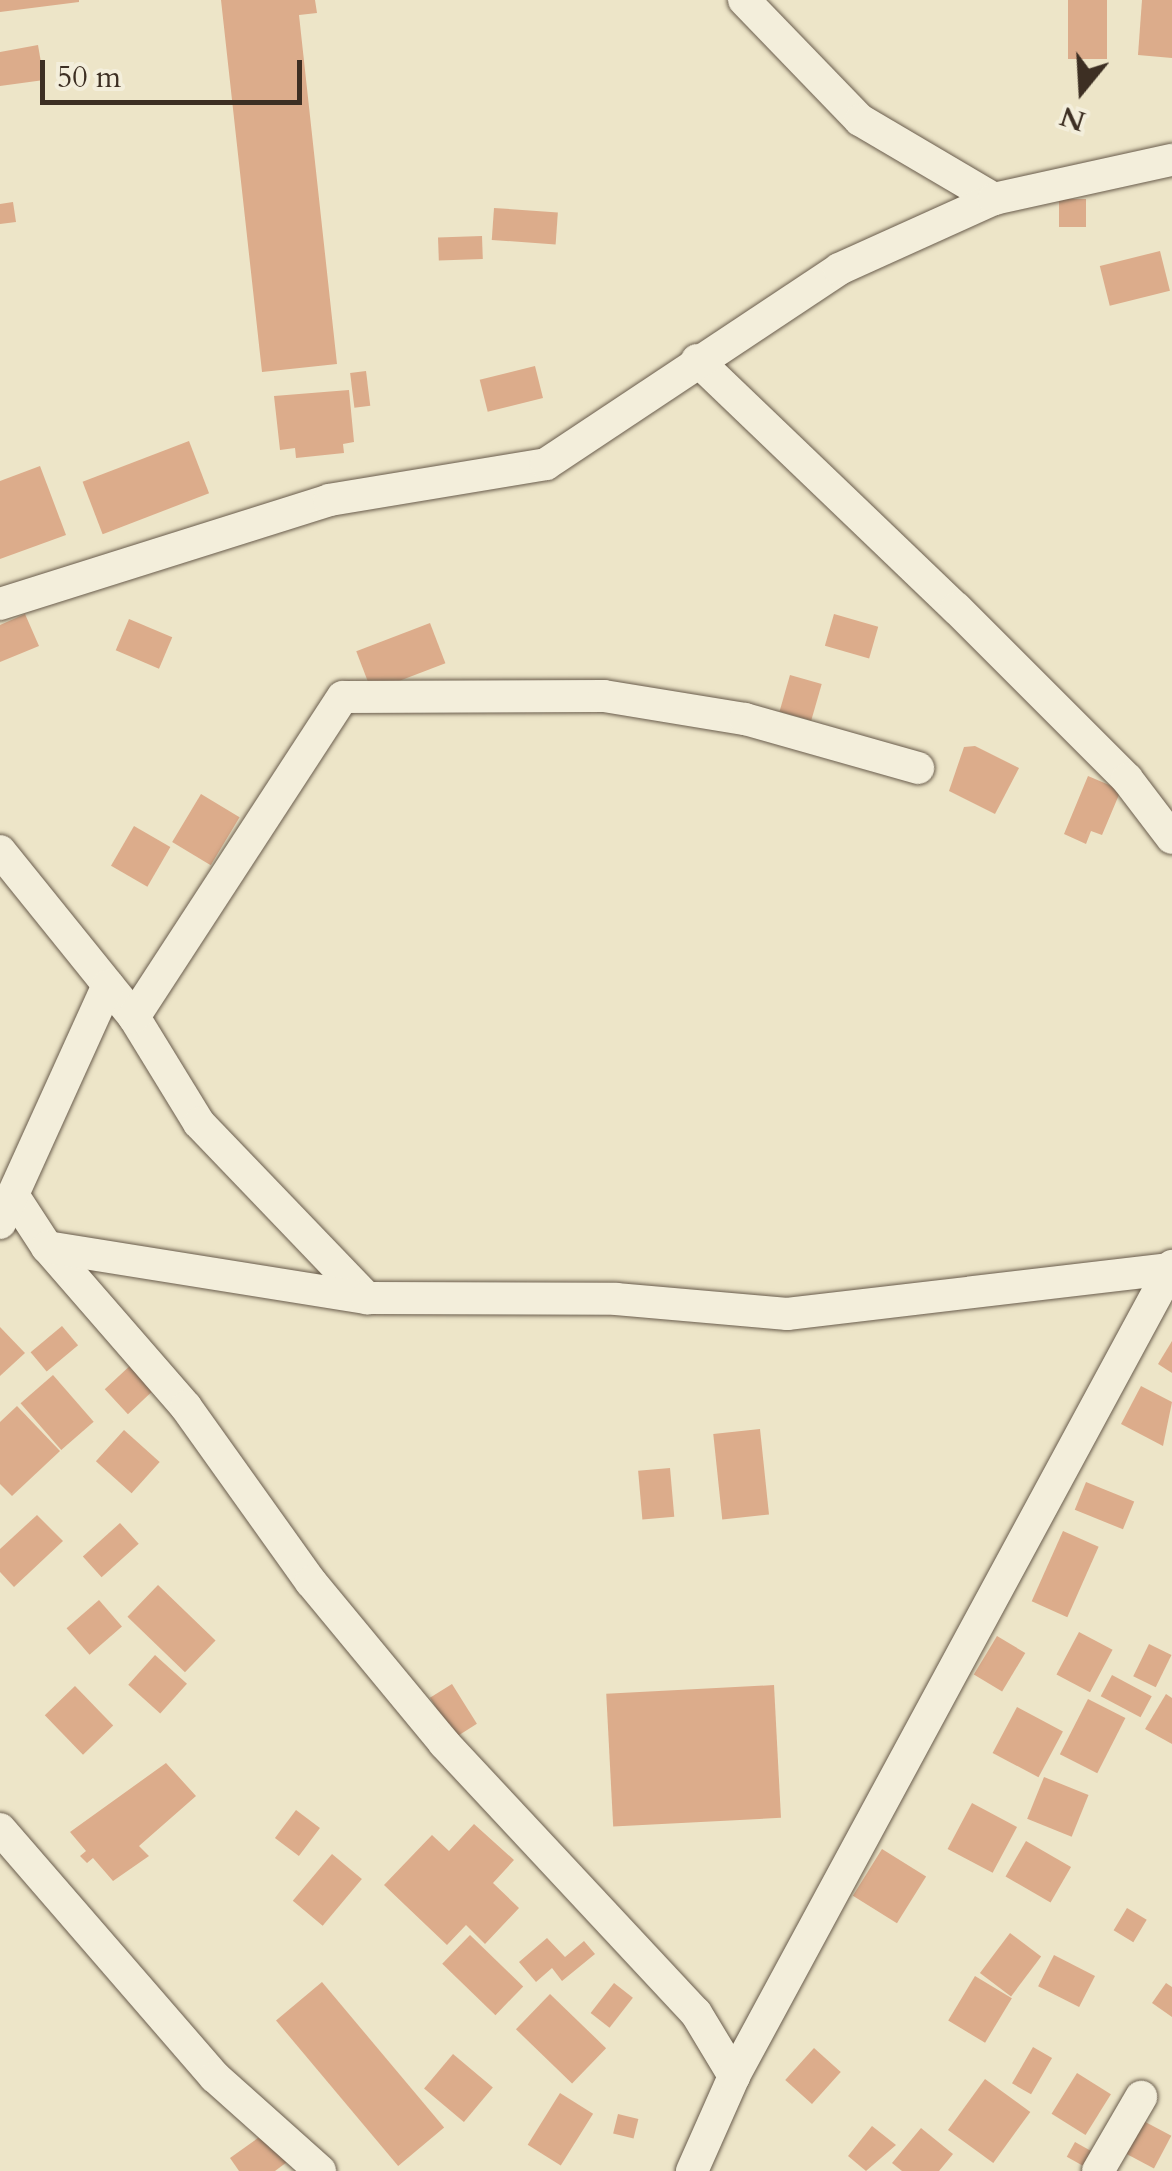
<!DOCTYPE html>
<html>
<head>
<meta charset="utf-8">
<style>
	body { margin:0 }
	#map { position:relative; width:1172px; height:2171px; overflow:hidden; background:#ede5c8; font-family:Cardo,serif }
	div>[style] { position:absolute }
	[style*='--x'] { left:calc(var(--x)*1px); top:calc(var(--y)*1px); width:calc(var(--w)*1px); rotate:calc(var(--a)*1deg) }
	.building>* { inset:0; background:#dcac8b; transform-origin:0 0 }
	.roads { filter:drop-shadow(0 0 2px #695c4c) drop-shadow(0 0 2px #695c4c) }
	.minor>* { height:32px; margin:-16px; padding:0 16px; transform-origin:16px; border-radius:16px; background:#f3eedb }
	span { translate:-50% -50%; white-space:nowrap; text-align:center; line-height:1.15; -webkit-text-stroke:9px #f3eedb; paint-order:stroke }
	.north { position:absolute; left:1032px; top:40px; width:100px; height:100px; -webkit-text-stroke:8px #f3eedb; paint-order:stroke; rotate:198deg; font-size:28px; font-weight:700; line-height:40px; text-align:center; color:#3d2f23 }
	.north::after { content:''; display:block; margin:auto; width:35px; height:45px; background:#3d2f23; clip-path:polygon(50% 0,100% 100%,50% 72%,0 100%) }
	.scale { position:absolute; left:40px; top:60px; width:262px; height:45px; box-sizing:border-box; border:5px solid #3d2f23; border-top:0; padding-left:12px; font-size:30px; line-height:35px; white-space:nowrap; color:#3d2f23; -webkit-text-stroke:8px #f3eedb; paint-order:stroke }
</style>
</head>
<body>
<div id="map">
	<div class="building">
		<div style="clip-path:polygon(0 0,79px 0,79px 2px,0 12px)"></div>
		<div style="clip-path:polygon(221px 0,315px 0,317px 13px,299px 15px,337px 364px,262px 372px)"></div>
		<div style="left:1068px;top:0;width:39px;height:59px"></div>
		<div style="clip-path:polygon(1142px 0,1172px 0,1172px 58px,1138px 55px)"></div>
		<div style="clip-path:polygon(38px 45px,44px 80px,0 86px,0 52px)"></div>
		<div style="left:1059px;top:199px;width:27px;height:28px"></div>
		<div style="clip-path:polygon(13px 202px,16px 222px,0 224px,0 204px)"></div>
		<div style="left:494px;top:208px;width:64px;height:32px;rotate:4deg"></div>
		<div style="left:482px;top:236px;width:23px;height:44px;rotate:88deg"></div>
		<div style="left:1160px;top:251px;width:41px;height:62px;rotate:76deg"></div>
		<div style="left:535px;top:366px;width:33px;height:57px;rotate:76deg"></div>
		<div style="left:366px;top:371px;width:35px;height:16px;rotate:83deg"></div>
		<div style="clip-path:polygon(349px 390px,354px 442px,343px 444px,344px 453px,296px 458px,295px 448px,280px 450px,274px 396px)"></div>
		<div style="left:189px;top:441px;width:56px;height:114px;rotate:69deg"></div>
		<div style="clip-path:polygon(40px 466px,66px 535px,0 559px,0 481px)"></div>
		<div style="clip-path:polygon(25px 614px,39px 646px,0 662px,0 625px)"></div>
		<div style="left:834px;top:614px;width:46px;height:33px;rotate:16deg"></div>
		<div style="left:129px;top:619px;width:47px;height:34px;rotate:23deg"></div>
		<div style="left:430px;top:623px;width:43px;height:79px;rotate:69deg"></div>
		<div style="left:790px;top:675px;width:33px;height:38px;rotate:16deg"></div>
		<div style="clip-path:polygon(975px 746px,1019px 768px,995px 814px,949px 791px,964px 747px)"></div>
		<div style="clip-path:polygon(1088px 776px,1121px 790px,1102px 835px,1091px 831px,1086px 844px,1064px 834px)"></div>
		<div style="left:201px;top:794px;width:45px;height:56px;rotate:31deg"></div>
		<div style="left:134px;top:826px;width:42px;height:46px;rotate:30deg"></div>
		<div style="left:62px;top:1326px;width:25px;height:41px;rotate:50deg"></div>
		<div style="clip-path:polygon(0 1327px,25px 1353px,0 1376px)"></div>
		<div style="clip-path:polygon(1172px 1341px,1172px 1373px,1158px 1364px)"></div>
		<div style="left:134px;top:1362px;width:34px;height:40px;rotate:47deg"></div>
		<div style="left:53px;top:1375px;width:62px;height:43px;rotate:49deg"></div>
		<div style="clip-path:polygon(1141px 1386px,1172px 1402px,1163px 1446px,1121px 1424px)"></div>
		<div style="clip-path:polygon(17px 1406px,60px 1451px,12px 1496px,0 1484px,0 1422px)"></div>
		<div style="left:760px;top:1429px;width:86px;height:47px;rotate:84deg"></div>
		<div style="left:124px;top:1430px;width:48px;height:42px;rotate:42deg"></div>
		<div style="left:670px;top:1468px;width:49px;height:32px;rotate:85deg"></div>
		<div style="left:1086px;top:1482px;width:52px;height:30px;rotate:22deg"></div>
		<div style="clip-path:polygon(37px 1515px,63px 1541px,14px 1587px,0 1572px,0 1549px)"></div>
		<div style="left:120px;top:1523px;width:28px;height:50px;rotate:48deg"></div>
		<div style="left:1063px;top:1531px;width:39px;height:77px;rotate:24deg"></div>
		<div style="left:158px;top:1585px;width:80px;height:44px;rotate:44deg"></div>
		<div style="left:99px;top:1600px;width:35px;height:43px;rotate:49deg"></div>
		<div style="left:1079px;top:1632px;width:38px;height:48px;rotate:28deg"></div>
		<div style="left:997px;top:1636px;width:33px;height:45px;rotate:31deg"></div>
		<div style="left:1149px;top:1644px;width:25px;height:36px;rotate:26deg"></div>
		<div style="left:155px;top:1655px;width:43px;height:40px;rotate:42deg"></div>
		<div style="left:1112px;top:1675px;width:45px;height:24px;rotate:28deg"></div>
		<div style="left:452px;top:1684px;width:47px;height:26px;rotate:58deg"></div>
		<div style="left:774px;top:1685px;width:133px;height:168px;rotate:87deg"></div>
		<div style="left:75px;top:1686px;width:55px;height:42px;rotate:46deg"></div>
		<div style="clip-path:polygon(1166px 1694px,1172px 1698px,1172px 1744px,1145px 1729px)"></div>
		<div style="left:1088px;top:1699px;width:42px;height:62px;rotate:27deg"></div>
		<div style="left:1017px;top:1707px;width:52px;height:52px;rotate:28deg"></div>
		<div style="clip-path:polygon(166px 1763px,196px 1796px,139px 1846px,149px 1856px,113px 1881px,93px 1858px,87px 1863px,80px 1856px,86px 1851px,70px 1832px)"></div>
		<div style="left:1044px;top:1777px;width:48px;height:45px;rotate:22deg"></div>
		<div style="left:972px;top:1803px;width:51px;height:52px;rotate:28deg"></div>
		<div style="left:296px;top:1810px;width:30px;height:35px;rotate:37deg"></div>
		<div style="clip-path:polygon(474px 1824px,514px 1860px,493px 1883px,519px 1908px,485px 1944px,466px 1925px,447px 1945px,384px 1885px,432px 1835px,449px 1851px)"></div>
		<div style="left:1026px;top:1841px;width:52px;height:41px;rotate:30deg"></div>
		<div style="left:882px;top:1849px;width:52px;height:55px;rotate:32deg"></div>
		<div style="left:332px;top:1854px;width:39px;height:61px;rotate:40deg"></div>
		<div style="left:1127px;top:1908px;width:23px;height:26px;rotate:31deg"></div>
		<div style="left:1010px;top:1933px;width:39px;height:50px;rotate:37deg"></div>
		<div style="left:470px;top:1935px;width:74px;height:40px;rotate:44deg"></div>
		<div style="clip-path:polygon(547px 1938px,565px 1957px,584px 1941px,595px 1954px,562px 1981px,552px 1968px,536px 1982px,519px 1962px)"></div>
		<div style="left:1054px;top:1955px;width:46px;height:35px;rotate:27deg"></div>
		<div style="left:975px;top:1976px;width:43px;height:52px;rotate:31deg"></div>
		<div style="left:322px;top:1982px;width:190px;height:60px;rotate:50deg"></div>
		<div style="left:614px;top:1983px;width:24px;height:38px;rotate:38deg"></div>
		<div style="clip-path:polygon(1166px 1983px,1172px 1987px,1172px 2017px,1152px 2003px)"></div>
		<div style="left:550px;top:1994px;width:78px;height:49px;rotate:44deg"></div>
		<div style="left:1033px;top:2047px;width:22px;height:42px;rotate:30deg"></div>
		<div style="left:814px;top:2048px;width:36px;height:43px;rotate:42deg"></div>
		<div style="left:453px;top:2054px;width:52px;height:45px;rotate:40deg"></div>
		<div style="left:1077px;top:2073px;width:40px;height:48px;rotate:32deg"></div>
		<div style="left:985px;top:2079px;width:56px;height:63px;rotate:36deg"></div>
		<div style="left:560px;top:2093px;width:39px;height:61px;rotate:32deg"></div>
		<div style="left:618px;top:2114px;width:21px;height:20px;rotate:14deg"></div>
		<div style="left:1136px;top:2117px;width:40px;height:37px;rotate:28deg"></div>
		<div style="clip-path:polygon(872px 2126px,896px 2145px,866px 2171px,848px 2156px)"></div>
		<div style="clip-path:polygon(921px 2128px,953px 2154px,939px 2171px,902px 2171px,892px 2163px)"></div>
		<div style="clip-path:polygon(265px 2133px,287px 2162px,275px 2171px,239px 2171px,230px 2158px)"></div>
		<div style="left:1075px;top:2142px;width:23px;height:17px;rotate:29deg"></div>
	</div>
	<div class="roads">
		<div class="minor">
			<div style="--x:744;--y:0;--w:167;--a:46"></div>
			<div style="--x:860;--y:120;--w:156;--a:30.5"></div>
			<div style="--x:697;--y:360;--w:359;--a:43.8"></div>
			<div style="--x:956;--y:608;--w:242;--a:45"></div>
			<div style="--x:1127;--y:779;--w:74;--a:52.7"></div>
			<div style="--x:0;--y:604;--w:345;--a:-17.5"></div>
			<div style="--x:329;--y:500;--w:220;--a:-9.4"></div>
			<div style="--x:546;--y:464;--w:352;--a:-33.6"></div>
			<div style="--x:839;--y:269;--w:170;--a:-24.3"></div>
			<div style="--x:994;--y:199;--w:182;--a:-12.4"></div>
			<div style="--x:0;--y:851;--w:213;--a:51.1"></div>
			<div style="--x:134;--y:1017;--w:124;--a:58.5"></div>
			<div style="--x:199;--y:1123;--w:243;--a:46.2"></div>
			<div style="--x:134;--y:1017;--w:382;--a:-56.9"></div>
			<div style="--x:343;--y:697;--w:261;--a:-0.2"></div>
			<div style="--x:604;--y:696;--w:143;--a:9.3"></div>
			<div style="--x:745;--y:719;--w:180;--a:15.8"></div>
			<div style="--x:15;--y:1198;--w:59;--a:56.9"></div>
			<div style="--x:47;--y:1247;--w:212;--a:49"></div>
			<div style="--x:186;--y:1407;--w:215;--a:54.5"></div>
			<div style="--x:311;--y:1582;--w:209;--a:50.4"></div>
			<div style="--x:444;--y:1743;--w:369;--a:47"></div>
			<div style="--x:696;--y:2013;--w:74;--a:58.9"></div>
			<div style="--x:0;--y:1223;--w:261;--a:-65.6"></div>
			<div style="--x:47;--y:1247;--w:324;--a:9.1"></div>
			<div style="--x:367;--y:1298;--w:249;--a:0.2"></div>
			<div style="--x:616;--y:1299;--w:172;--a:5"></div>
			<div style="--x:787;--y:1314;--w:386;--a:-6.7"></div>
			<div style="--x:0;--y:1829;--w:328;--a:49.1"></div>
			<div style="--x:215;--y:2077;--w:141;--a:41.8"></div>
			<div style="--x:692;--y:2171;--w:104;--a:-66.1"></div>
			<div style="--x:734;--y:2076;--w:921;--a:-61.6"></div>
			<div style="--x:1098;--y:2171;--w:86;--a:-59.8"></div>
		</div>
	</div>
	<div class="north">N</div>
	<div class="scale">50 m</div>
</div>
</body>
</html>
